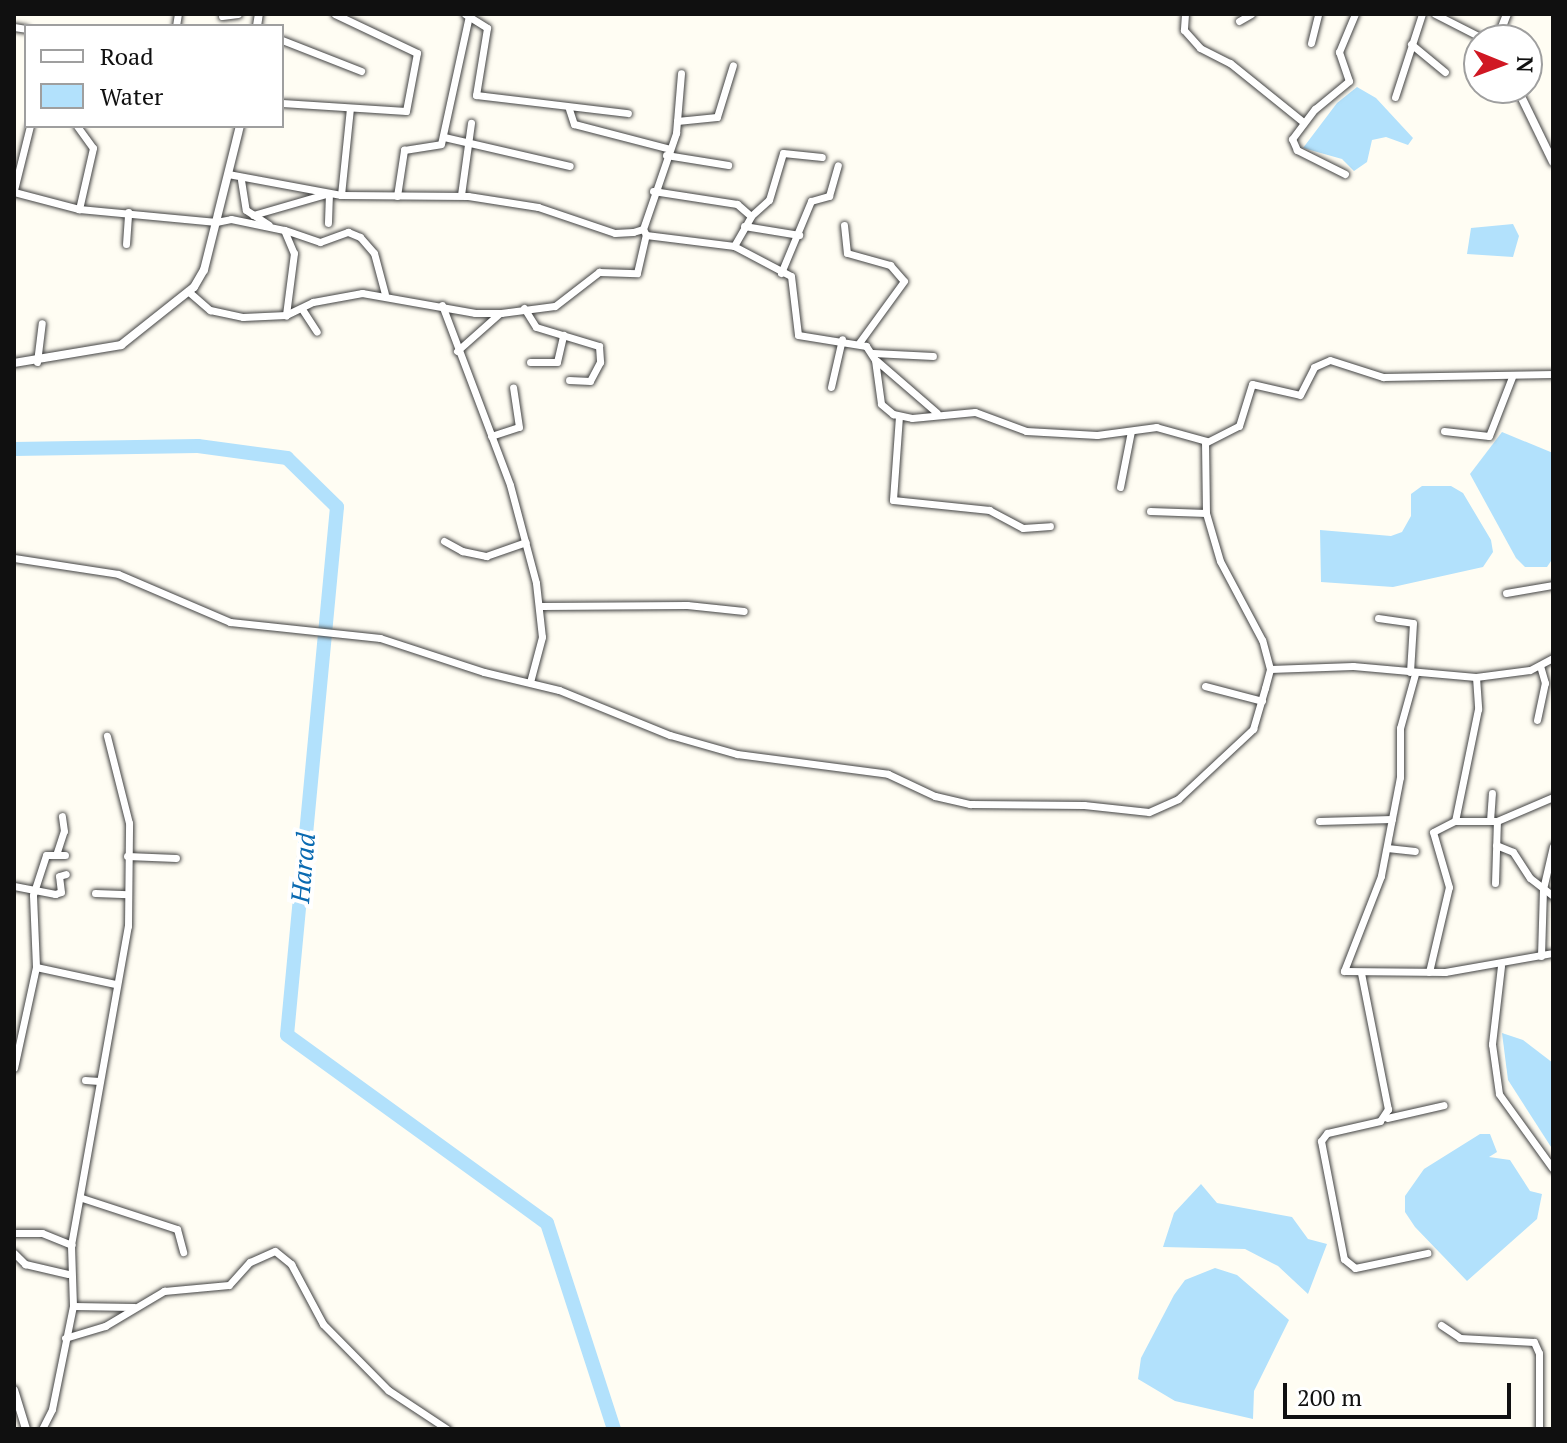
<!DOCTYPE html>
<html>
<head>
<meta charset="utf-8">
<style>
	body { margin:0 }
	#map { position:relative; width:1567px; height:1443px; overflow:hidden; background:#fffdf3; font-family:"PT Serif",serif }
	div>[style] { position:absolute }
	[style*='--x'] { left:calc(var(--x)*1px); top:calc(var(--y)*1px); width:calc(var(--w)*1px); rotate:calc(var(--a)*1deg) }
	.water>* { inset:0; background:#b2e1fc }
	.river>* { height:14px; margin:-7px; padding:0 7px; transform-origin:7px; border-radius:7px; background:#b2e1fc }
	.roads { filter:drop-shadow(0 0 2px #434343) drop-shadow(0 0 2px #434343) }
	.minor>* { height:7px; margin:-3.5px; padding:0 3.5px; transform-origin:3.5px; border-radius:3.5px; background:#fff }
	.tertiary>* { height:8px; margin:-4px; padding:0 4px; transform-origin:4px; border-radius:4px; background:#fff }
	span { translate:-50% -50%; white-space:nowrap; text-align:center; line-height:1.15; -webkit-text-stroke:8px #fff; paint-order:stroke }
	.water-label { font-size:26px; color:#0a6ab1; font-style:italic }
	.frame { position:absolute; inset:0; border:16px solid #101010; pointer-events:none }
	.legend { position:absolute; left:24px; top:24px; width:260px; height:104px; box-sizing:border-box; background:#fff; border:2px solid #9f9f9f; margin:0; padding:10px 14px; list-style:none; font-size:24px; color:#101010 }
	.legend li { display:flex; align-items:center; gap:16px; height:40px }
	.legend b { width:40px; border:2px solid #9f9f9f }
	.north { position:absolute; left:1463px; top:24px; width:80px; height:80px; box-sizing:border-box; background:#fff; border:2px solid #9f9f9f; border-radius:50%; rotate:91deg; font-size:22px; font-weight:700; line-height:32px; text-align:center; color:#101010 }
	.north::after { content:''; display:block; margin:auto; width:28px; height:36px; background:#d01823; clip-path:polygon(50% 0,100% 100%,50% 72%,0 100%) }
	.scale { position:absolute; left:1283px; top:1383px; width:228px; height:36px; box-sizing:border-box; border:4px solid #101010; border-top:0; padding-left:10px; font-size:24px; line-height:28px; white-space:nowrap; color:#101010; -webkit-text-stroke:6px #fff; paint-order:stroke }
</style>
</head>
<body>
<div id="map">
	<div class="water">
		<div style="clip-path:polygon(1357px 87px,1376px 98px,1413px 138px,1408px 145px,1386px 137px,1372px 140px,1367px 162px,1354px 171px,1342px 159px,1303px 148px,1337px 103px)"></div>
		<div style="clip-path:polygon(1513px 224px,1519px 236px,1513px 257px,1467px 254px,1471px 228px)"></div>
		<div style="clip-path:polygon(1502px 432px,1553px 453px,1553px 558px,1547px 567px,1525px 567px,1516px 558px,1470px 474px)"></div>
		<div style="clip-path:polygon(1422px 486px,1451px 486px,1463px 493px,1491px 540px,1493px 552px,1483px 567px,1393px 587px,1321px 582px,1320px 530px,1391px 536px,1402px 532px,1411px 516px,1411px 494px)"></div>
		<div style="clip-path:polygon(1502px 1033px,1523px 1040px,1553px 1063px,1553px 1150px,1508px 1080px)"></div>
		<div style="clip-path:polygon(1480px 1134px,1490px 1134px,1497px 1152px,1489px 1157px,1510px 1160px,1530px 1191px,1542px 1194px,1537px 1219px,1467px 1281px,1415px 1227px,1405px 1212px,1405px 1196px,1424px 1169px)"></div>
		<div style="clip-path:polygon(1201px 1184px,1217px 1203px,1292px 1217px,1308px 1239px,1327px 1244px,1308px 1294px,1278px 1266px,1245px 1249px,1163px 1247px,1174px 1213px)"></div>
		<div style="clip-path:polygon(1215px 1268px,1237px 1275px,1289px 1320px,1254px 1391px,1253px 1419px,1175px 1401px,1138px 1379px,1141px 1358px,1174px 1295px,1185px 1280px)"></div>
	</div>
	<div class="river">
		<div style="--x:14;--y:449;--w:184;--a:-0.9"></div>
		<div style="--x:198;--y:446;--w:90;--a:7.7"></div>
		<div style="--x:287;--y:458;--w:70;--a:44.4"></div>
		<div style="--x:337;--y:507;--w:530;--a:95.41"></div>
		<div style="--x:287;--y:1035;--w:321;--a:35.9"></div>
		<div style="--x:547;--y:1223;--w:217;--a:72"></div>
	</div>
	<div class="roads">
		<div class="minor">
			<div style="--x:465;--y:14;--w:26;--a:32"></div>
			<div style="--x:487;--y:28;--w:68;--a:99.3"></div>
			<div style="--x:476;--y:95;--w:153;--a:6.8"></div>
			<div style="--x:1185;--y:14;--w:16;--a:94"></div>
			<div style="--x:1184;--y:30;--w:24;--a:48"></div>
			<div style="--x:1200;--y:48;--w:34;--a:27"></div>
			<div style="--x:1230;--y:63;--w:94;--a:38.9"></div>
			<div style="--x:1435;--y:14;--w:57;--a:27"></div>
			<div style="--x:222;--y:16;--w:16;--a:-7"></div>
			<div style="--x:1239;--y:21;--w:14;--a:-30"></div>
			<div style="--x:176;--y:26;--w:12;--a:-81"></div>
			<div style="--x:14;--y:27;--w:12;--a:9"></div>
			<div style="--x:282;--y:40;--w:85;--a:21.4"></div>
			<div style="--x:1311;--y:43;--w:30;--a:-76"></div>
			<div style="--x:1411;--y:44;--w:44;--a:39.5"></div>
			<div style="--x:1395;--y:97;--w:87;--a:-72"></div>
			<div style="--x:282;--y:103;--w:124;--a:3.7"></div>
			<div style="--x:406;--y:111;--w:59;--a:-79.3"></div>
			<div style="--x:417;--y:53;--w:91;--a:-154.6"></div>
			<div style="--x:569;--y:109;--w:16;--a:72"></div>
			<div style="--x:574;--y:124;--w:99;--a:14.6"></div>
			<div style="--x:677;--y:121;--w:40;--a:-5.7"></div>
			<div style="--x:717;--y:117;--w:54;--a:-72.9"></div>
			<div style="--x:77;--y:126;--w:27;--a:54"></div>
			<div style="--x:93;--y:148;--w:63;--a:102.9"></div>
			<div style="--x:444;--y:137;--w:129;--a:13"></div>
			<div style="--x:666;--y:155;--w:63;--a:9.2"></div>
			<div style="--x:228;--y:174;--w:115;--a:10.5"></div>
			<div style="--x:341;--y:195;--w:127;--a:0.5"></div>
			<div style="--x:468;--y:196;--w:71;--a:8.9"></div>
			<div style="--x:538;--y:207;--w:81;--a:18.7"></div>
			<div style="--x:615;--y:233;--w:18;--a:-3"></div>
			<div style="--x:633;--y:232;--w:10;--a:-17"></div>
			<div style="--x:643;--y:229;--w:102;--a:-71"></div>
			<div style="--x:676;--y:133;--w:60;--a:-85.2"></div>
			<div style="--x:1345;--y:174;--w:54;--a:-153.4"></div>
			<div style="--x:1297;--y:150;--w:12;--a:-114"></div>
			<div style="--x:1292;--y:139;--w:38;--a:-53"></div>
			<div style="--x:1315;--y:109;--w:44;--a:-39.5"></div>
			<div style="--x:1349;--y:81;--w:31;--a:-109"></div>
			<div style="--x:1339;--y:52;--w:41;--a:-67.2"></div>
			<div style="--x:241;--y:180;--w:30;--a:81"></div>
			<div style="--x:246;--y:210;--w:27;--a:33"></div>
			<div style="--x:14;--y:190;--w:66;--a:-76"></div>
			<div style="--x:653;--y:191;--w:85;--a:8.8"></div>
			<div style="--x:737;--y:204;--w:18;--a:41"></div>
			<div style="--x:14;--y:192;--w:67;--a:14.7"></div>
			<div style="--x:79;--y:209;--w:138;--a:5.4"></div>
			<div style="--x:216;--y:222;--w:15;--a:-11"></div>
			<div style="--x:231;--y:219;--w:54;--a:11.7"></div>
			<div style="--x:284;--y:230;--w:25;--a:67"></div>
			<div style="--x:294;--y:253;--w:63;--a:97.4"></div>
			<div style="--x:341;--y:195;--w:87;--a:-84.1"></div>
			<div style="--x:461;--y:195;--w:73;--a:-82.1"></div>
			<div style="--x:397;--y:196;--w:47;--a:-81.3"></div>
			<div style="--x:404;--y:150;--w:37;--a:-9"></div>
			<div style="--x:441;--y:144;--w:131;--a:-77.7"></div>
			<div style="--x:253;--y:215;--w:79;--a:-16.1"></div>
			<div style="--x:329;--y:193;--w:30;--a:92"></div>
			<div style="--x:844;--y:225;--w:28;--a:84"></div>
			<div style="--x:847;--y:253;--w:45;--a:15.6"></div>
			<div style="--x:890;--y:265;--w:21;--a:49"></div>
			<div style="--x:904;--y:281;--w:77;--a:126"></div>
			<div style="--x:744;--y:226;--w:56;--a:9.3"></div>
			<div style="--x:643;--y:229;--w:7;--a:63"></div>
			<div style="--x:646;--y:235;--w:89;--a:7.1"></div>
			<div style="--x:734;--y:246;--w:64;--a:27.8"></div>
			<div style="--x:791;--y:276;--w:59;--a:83.2"></div>
			<div style="--x:798;--y:335;--w:69;--a:9.2"></div>
			<div style="--x:866;--y:346;--w:17;--a:57"></div>
			<div style="--x:875;--y:360;--w:44;--a:82.2"></div>
			<div style="--x:881;--y:404;--w:16;--a:40"></div>
			<div style="--x:893;--y:414;--w:19;--a:12"></div>
			<div style="--x:912;--y:418;--w:63;--a:-5.4"></div>
			<div style="--x:975;--y:412;--w:54;--a:20.4"></div>
			<div style="--x:1026;--y:431;--w:71;--a:3.2"></div>
			<div style="--x:1097;--y:435;--w:60;--a:-7.7"></div>
			<div style="--x:1156;--y:427;--w:52;--a:15.6"></div>
			<div style="--x:285;--y:230;--w:37;--a:19"></div>
			<div style="--x:320;--y:242;--w:30;--a:-20"></div>
			<div style="--x:348;--y:232;--w:13;--a:23"></div>
			<div style="--x:360;--y:237;--w:21;--a:49"></div>
			<div style="--x:374;--y:253;--w:42;--a:75"></div>
			<div style="--x:126;--y:244;--w:32;--a:-86"></div>
			<div style="--x:734;--y:246;--w:34;--a:-60"></div>
			<div style="--x:751;--y:216;--w:24;--a:-42"></div>
			<div style="--x:769;--y:200;--w:49;--a:-73.4"></div>
			<div style="--x:783;--y:153;--w:39;--a:6"></div>
			<div style="--x:781;--y:273;--w:78;--a:-67.4"></div>
			<div style="--x:811;--y:201;--w:19;--a:-16"></div>
			<div style="--x:829;--y:196;--w:32;--a:-74"></div>
			<div style="--x:189;--y:292;--w:28;--a:41"></div>
			<div style="--x:210;--y:310;--w:34;--a:12"></div>
			<div style="--x:243;--y:317;--w:43;--a:-2.7"></div>
			<div style="--x:286;--y:315;--w:30;--a:-26"></div>
			<div style="--x:313;--y:302;--w:50;--a:-10.4"></div>
			<div style="--x:362;--y:293;--w:115;--a:10"></div>
			<div style="--x:475;--y:313;--w:26;--a:0"></div>
			<div style="--x:501;--y:313;--w:54;--a:-7.4"></div>
			<div style="--x:555;--y:306;--w:56;--a:-37.7"></div>
			<div style="--x:599;--y:272;--w:38;--a:2"></div>
			<div style="--x:637;--y:273;--w:39;--a:-77"></div>
			<div style="--x:442;--y:305;--w:192;--a:69.3"></div>
			<div style="--x:510;--y:485;--w:101;--a:75.1"></div>
			<div style="--x:536;--y:583;--w:54;--a:83.7"></div>
			<div style="--x:542;--y:637;--w:47;--a:104.9"></div>
			<div style="--x:524;--y:308;--w:22;--a:58"></div>
			<div style="--x:536;--y:327;--w:66;--a:16.8"></div>
			<div style="--x:599;--y:346;--w:16;--a:86"></div>
			<div style="--x:600;--y:362;--w:21;--a:118"></div>
			<div style="--x:590;--y:381;--w:21;--a:-177"></div>
			<div style="--x:302;--y:309;--w:27;--a:57"></div>
			<div style="--x:457;--y:351;--w:57;--a:-41.5"></div>
			<div style="--x:873;--y:353;--w:60;--a:2.9"></div>
			<div style="--x:877;--y:361;--w:79;--a:40.9"></div>
			<div style="--x:37;--y:362;--w:39;--a:-83"></div>
			<div style="--x:530;--y:362;--w:27;--a:0"></div>
			<div style="--x:557;--y:362;--w:28;--a:-77"></div>
			<div style="--x:831;--y:387;--w:49;--a:-77.1"></div>
			<div style="--x:899;--y:416;--w:84;--a:94.1"></div>
			<div style="--x:893;--y:500;--w:97;--a:5.9"></div>
			<div style="--x:989;--y:510;--w:38;--a:28"></div>
			<div style="--x:1023;--y:528;--w:27;--a:-4"></div>
			<div style="--x:1444;--y:431;--w:45;--a:6.3"></div>
			<div style="--x:1489;--y:436;--w:63;--a:-68.7"></div>
			<div style="--x:491;--y:436;--w:29;--a:-18"></div>
			<div style="--x:519;--y:427;--w:40;--a:-98.5"></div>
			<div style="--x:1120;--y:487;--w:57;--a:-78.9"></div>
			<div style="--x:1150;--y:511;--w:56;--a:2"></div>
			<div style="--x:444;--y:541;--w:21;--a:29"></div>
			<div style="--x:462;--y:551;--w:25;--a:12"></div>
			<div style="--x:486;--y:556;--w:42;--a:-19.3"></div>
			<div style="--x:14;--y:558;--w:105;--a:8.7"></div>
			<div style="--x:118;--y:574;--w:122;--a:23.2"></div>
			<div style="--x:230;--y:622;--w:151;--a:6.1"></div>
			<div style="--x:380;--y:638;--w:109;--a:18.1"></div>
			<div style="--x:484;--y:672;--w:77;--a:13.5"></div>
			<div style="--x:559;--y:690;--w:120;--a:22.1"></div>
			<div style="--x:670;--y:735;--w:70;--a:15.8"></div>
			<div style="--x:737;--y:754;--w:152;--a:7.5"></div>
			<div style="--x:888;--y:774;--w:52;--a:25.1"></div>
			<div style="--x:935;--y:796;--w:36;--a:13"></div>
			<div style="--x:970;--y:804;--w:114;--a:0.5"></div>
			<div style="--x:1084;--y:805;--w:65;--a:6.1"></div>
			<div style="--x:1149;--y:812;--w:32;--a:-24"></div>
			<div style="--x:1178;--y:799;--w:103;--a:-43"></div>
			<div style="--x:1253;--y:729;--w:43;--a:-73.7"></div>
			<div style="--x:1265;--y:688;--w:20;--a:-75"></div>
			<div style="--x:1270;--y:669;--w:30;--a:-105"></div>
			<div style="--x:1262;--y:640;--w:89;--a:-118"></div>
			<div style="--x:1220;--y:561;--w:50;--a:-106.3"></div>
			<div style="--x:1206;--y:513;--w:70;--a:-90.8"></div>
			<div style="--x:1205;--y:443;--w:38;--a:-27"></div>
			<div style="--x:1239;--y:426;--w:44;--a:-72.8"></div>
			<div style="--x:1252;--y:384;--w:49;--a:12.9"></div>
			<div style="--x:1300;--y:395;--w:31;--a:-63"></div>
			<div style="--x:1314;--y:367;--w:17;--a:-24"></div>
			<div style="--x:1330;--y:360;--w:56;--a:17.8"></div>
			<div style="--x:1383;--y:377;--w:170;--a:-1"></div>
			<div style="--x:1506;--y:593;--w:48;--a:-9.7"></div>
			<div style="--x:541;--y:606;--w:146;--a:-0.4"></div>
			<div style="--x:687;--y:605;--w:57;--a:6"></div>
			<div style="--x:1378;--y:618;--w:35;--a:8"></div>
			<div style="--x:1413;--y:623;--w:49;--a:93.5"></div>
			<div style="--x:1270;--y:669;--w:83;--a:-2.1"></div>
			<div style="--x:1353;--y:666;--w:123;--a:5.1"></div>
			<div style="--x:1476;--y:677;--w:54;--a:-7.4"></div>
			<div style="--x:1530;--y:670;--w:26;--a:-28"></div>
			<div style="--x:1415;--y:674;--w:56;--a:105.5"></div>
			<div style="--x:1400;--y:728;--w:49;--a:90"></div>
			<div style="--x:1400;--y:777;--w:101;--a:100.9"></div>
			<div style="--x:1381;--y:876;--w:102;--a:111.3"></div>
			<div style="--x:1344;--y:971;--w:101;--a:0.6"></div>
			<div style="--x:1445;--y:972;--w:110;--a:-10"></div>
			<div style="--x:1476;--y:677;--w:32;--a:86"></div>
			<div style="--x:1478;--y:709;--w:114;--a:101.6"></div>
			<div style="--x:1455;--y:821;--w:42;--a:0"></div>
			<div style="--x:1497;--y:821;--w:61;--a:-23.2"></div>
			<div style="--x:1205;--y:686;--w:59;--a:14.7"></div>
			<div style="--x:1537;--y:720;--w:38;--a:-78"></div>
			<div style="--x:1545;--y:683;--w:18;--a:-106"></div>
			<div style="--x:1319;--y:821;--w:73;--a:-1.6"></div>
			<div style="--x:1490;--y:821;--w:28;--a:-86"></div>
			<div style="--x:1496;--y:845;--w:18;--a:22"></div>
			<div style="--x:1513;--y:852;--w:31;--a:57"></div>
			<div style="--x:1530;--y:878;--w:29;--a:38"></div>
			<div style="--x:1387;--y:848;--w:28;--a:6"></div>
			<div style="--x:56;--y:855;--w:25;--a:-72"></div>
			<div style="--x:64;--y:831;--w:15;--a:-98"></div>
			<div style="--x:127;--y:856;--w:49;--a:2.3"></div>
			<div style="--x:1495;--y:883;--w:62;--a:-88.2"></div>
			<div style="--x:14;--y:886;--w:42;--a:11"></div>
			<div style="--x:55;--y:894;--w:6;--a:-18"></div>
			<div style="--x:61;--y:892;--w:16;--a:-97"></div>
			<div style="--x:59;--y:876;--w:7;--a:-16"></div>
			<div style="--x:95;--y:893;--w:33;--a:2"></div>
			<div style="--x:1541;--y:956;--w:67;--a:-88.3"></div>
			<div style="--x:1543;--y:889;--w:44;--a:-76.9"></div>
			<div style="--x:1501;--y:966;--w:79;--a:96.6"></div>
			<div style="--x:1492;--y:1044;--w:50;--a:82"></div>
			<div style="--x:1499;--y:1094;--w:92;--a:54.2"></div>
			<div style="--x:36;--y:967;--w:81;--a:12.1"></div>
			<div style="--x:1429;--y:972;--w:87;--a:-76.8"></div>
			<div style="--x:1449;--y:887;--w:57;--a:-106.2"></div>
			<div style="--x:1433;--y:832;--w:25;--a:-27"></div>
			<div style="--x:1361;--y:973;--w:139;--a:78.8"></div>
			<div style="--x:1388;--y:1109;--w:14;--a:124"></div>
			<div style="--x:1380;--y:1121;--w:54;--a:167.2"></div>
			<div style="--x:1327;--y:1133;--w:10;--a:127"></div>
			<div style="--x:1321;--y:1141;--w:120;--a:79"></div>
			<div style="--x:1344;--y:1259;--w:14;--a:39"></div>
			<div style="--x:1355;--y:1268;--w:74;--a:-11.8"></div>
			<div style="--x:14;--y:1068;--w:103;--a:-77.7"></div>
			<div style="--x:36;--y:967;--w:72;--a:-92.4"></div>
			<div style="--x:33;--y:895;--w:42;--a:-72"></div>
			<div style="--x:46;--y:855;--w:19;--a:0"></div>
			<div style="--x:85;--y:1080;--w:14;--a:4"></div>
			<div style="--x:1387;--y:1118;--w:58;--a:-12.8"></div>
			<div style="--x:82;--y:1198;--w:100;--a:18.1"></div>
			<div style="--x:177;--y:1229;--w:24;--a:75"></div>
			<div style="--x:14;--y:1233;--w:28;--a:0"></div>
			<div style="--x:42;--y:1233;--w:32;--a:22"></div>
			<div style="--x:14;--y:1253;--w:16;--a:45"></div>
			<div style="--x:25;--y:1264;--w:44;--a:13.1"></div>
			<div style="--x:73;--y:1306;--w:61;--a:0.9"></div>
			<div style="--x:1441;--y:1325;--w:23;--a:34"></div>
			<div style="--x:1460;--y:1338;--w:74;--a:3.1"></div>
			<div style="--x:1534;--y:1342;--w:12;--a:66"></div>
			<div style="--x:1539;--y:1353;--w:76;--a:90"></div>
			<div style="--x:65;--y:1338;--w:42;--a:-16.7"></div>
			<div style="--x:105;--y:1326;--w:69;--a:-30.7"></div>
			<div style="--x:164;--y:1291;--w:65;--a:-5.3"></div>
			<div style="--x:229;--y:1285;--w:31;--a:-48"></div>
			<div style="--x:250;--y:1262;--w:27;--a:-24"></div>
			<div style="--x:275;--y:1251;--w:21;--a:39"></div>
			<div style="--x:291;--y:1264;--w:68;--a:61.9"></div>
			<div style="--x:323;--y:1324;--w:93;--a:45.4"></div>
			<div style="--x:388;--y:1390;--w:71;--a:33.5"></div>
			<div style="--x:42;--y:1429;--w:22;--a:-63"></div>
			<div style="--x:52;--y:1409;--w:105;--a:-78.5"></div>
			<div style="--x:73;--y:1306;--w:61;--a:-91.9"></div>
			<div style="--x:71;--y:1245;--w:324;--a:-79.9"></div>
			<div style="--x:128;--y:926;--w:103;--a:-89.4"></div>
			<div style="--x:129;--y:823;--w:90;--a:-104.2"></div>
		</div>
		<div class="tertiary">
			<div style="--x:257;--y:26;--w:12;--a:-81"></div>
			<div style="--x:1497;--y:40;--w:28;--a:-69"></div>
			<div style="--x:1517;--y:88;--w:82;--a:64.1"></div>
			<div style="--x:14;--y:363;--w:109;--a:-9.5"></div>
			<div style="--x:121;--y:345;--w:93;--a:-38.5"></div>
			<div style="--x:194;--y:287;--w:20;--a:-60"></div>
			<div style="--x:204;--y:270;--w:148;--a:-76"></div>
			<div style="--x:14;--y:1390;--w:41;--a:72.9"></div>
		</div>
	</div>
	<div class="water-label">
		<span style="left:303px;top:868px;rotate:-85deg">Harad</span>
	</div>
	<div class="frame"></div>
	<ul class="legend">
	<li><b style="height:10px;background:#fff"></b>Road</li>
	<li><b style="height:22px;background:#b2e1fc"></b>Water</li>
	</ul>
	<div class="north">N</div>
	<div class="scale">200 m</div>
</div>
</body>
</html>
